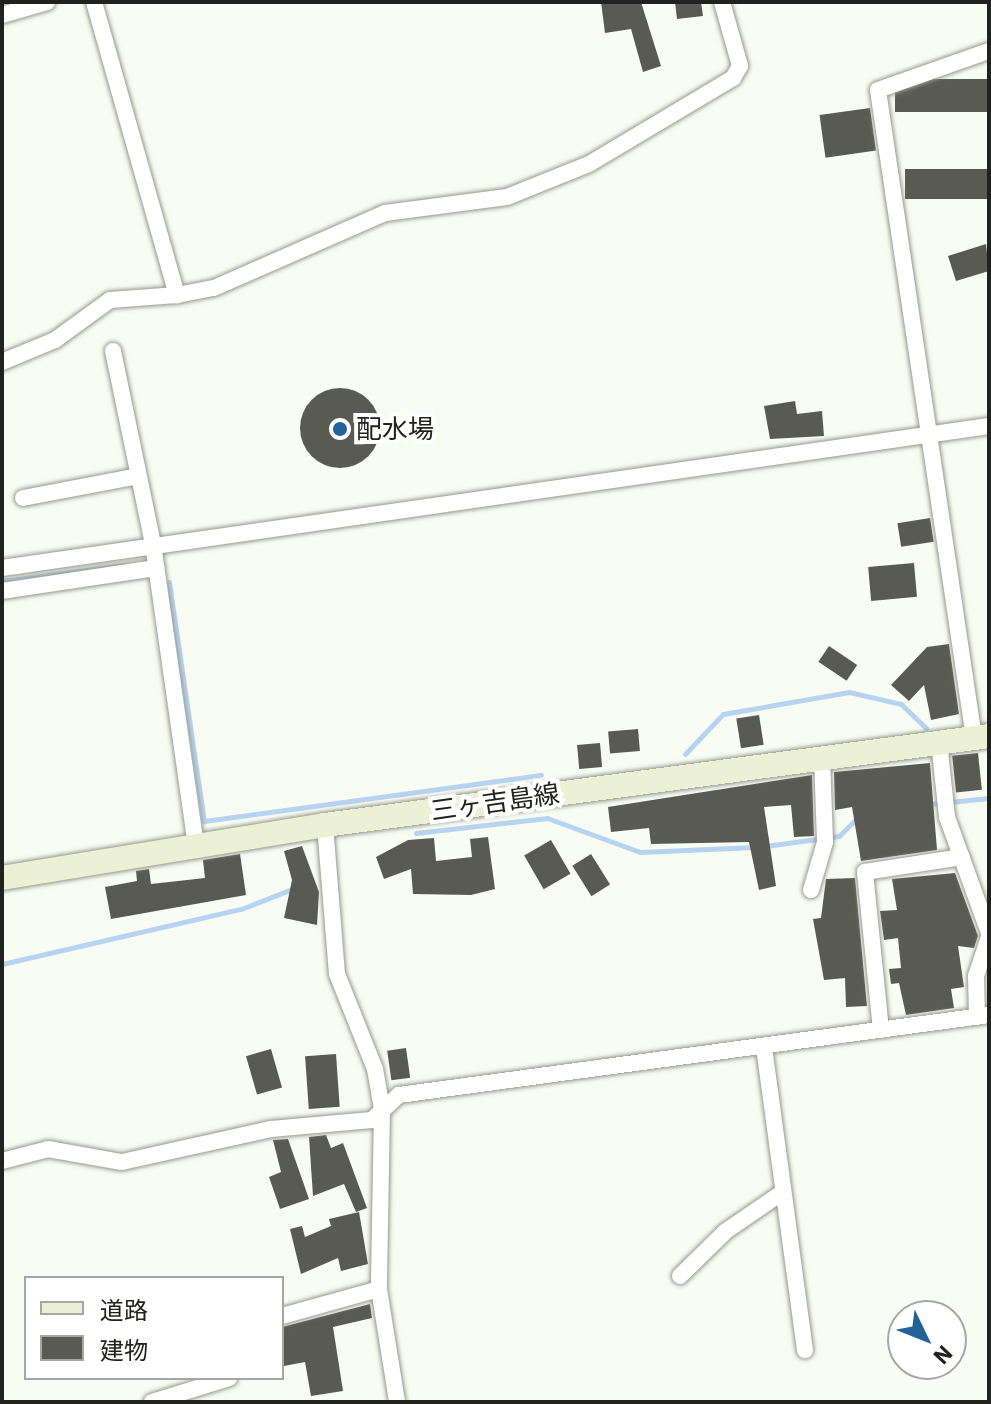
<!DOCTYPE html>
<html>
<head>
<meta charset="utf-8">
<style>
	body { margin:0 }
	#map { position:relative; width:991px; height:1404px; overflow:hidden; background:#f9fcf2; font-family:"IBM Plex Sans","Noto Sans JP",sans-serif }
	div>[style] { position:absolute }
	[style*='--x'] { left:calc(var(--x)*1px); top:calc(var(--y)*1px); width:calc(var(--w)*1px); rotate:calc(var(--a)*1deg) }
	.stream>* { height:5px; margin:-2.5px; padding:0 2.5px; transform-origin:2.5px; border-radius:2.5px; background:#b6d3f0 }
	.building>* { inset:0; background:#595b53; transform-origin:0 0 }
	.round { border-radius:50% }
	.roads { filter:drop-shadow(0 0 2px #96988f) drop-shadow(0 0 2px #96988f) }
	.minor>* { height:16px; margin:-8px; padding:0 8px; transform-origin:8px; border-radius:8px; background:#fff }
	.secondary>* { height:24px; margin:-12px; padding:0 12px; transform-origin:12px; border-radius:12px; background:#ecf0d4 }
	.dots>* { width:22px; height:22px; translate:-50% -50%; box-sizing:border-box; border:4px solid #fff; border-radius:50% }
	span { translate:-50% -50%; white-space:nowrap; text-align:center; line-height:1.15; -webkit-text-stroke:8px #fff; paint-order:stroke }
	.poi-label { font-size:26px; color:#21221e }
	.left { translate:0 -50%; text-align:left }
	.street-label { font-size:26px; color:#21221e }
	.frame { position:absolute; inset:0; border:4px solid #21221e; pointer-events:none }
	.legend { position:absolute; left:24px; top:1276px; width:260px; height:104px; box-sizing:border-box; background:#fff; border:2px solid #a6a7a5; margin:0; padding:10px 14px; list-style:none; font-size:24px; color:#21221e }
	.legend li { display:flex; align-items:center; gap:16px; height:40px }
	.legend b { width:40px; border:2px solid #a6a7a5 }
	.north { position:absolute; left:887px; top:1300px; width:80px; height:80px; box-sizing:border-box; background:#fff; border:2px solid #a6a7a5; border-radius:50%; rotate:133deg; font-size:22px; font-weight:700; line-height:32px; text-align:center; color:#21221e }
	.north::after { content:''; display:block; margin:auto; width:28px; height:36px; background:#216398; clip-path:polygon(50% 0,100% 100%,50% 72%,0 100%) }
</style>
</head>
<body>
<div id="map">
	<div class="stream">
		<div style="--x:2;--y:581;--w:123;--a:-7.5"></div>
		<div style="--x:169;--y:582;--w:242;--a:81.7"></div>
		<div style="--x:204;--y:821;--w:340;--a:-7.8"></div>
		<div style="--x:685;--y:754;--w:55;--a:-46.5"></div>
		<div style="--x:723;--y:714;--w:128;--a:-9.9"></div>
		<div style="--x:849;--y:692;--w:53;--a:13"></div>
		<div style="--x:901;--y:704;--w:35;--a:44"></div>
		<div style="--x:930;--y:804;--w:59;--a:-5.8"></div>
		<div style="--x:416;--y:833;--w:132;--a:-6.5"></div>
		<div style="--x:547;--y:818;--w:99;--a:20.1"></div>
		<div style="--x:640;--y:852;--w:115;--a:-2.5"></div>
		<div style="--x:765;--y:846;--w:75;--a:-7.7"></div>
		<div style="--x:839;--y:836;--w:27;--a:-45"></div>
		<div style="--x:2;--y:964;--w:245;--a:-13"></div>
		<div style="--x:241;--y:909;--w:58;--a:-21.3"></div>
	</div>
	<div class="building">
		<div style="clip-path:polygon(601px 2px,641px 2px,661px 66px,643px 72px,631px 29px,605px 33px)"></div>
		<div style="clip-path:polygon(675px 2px,701px 2px,703px 16px,677px 19px)"></div>
		<div style="left:989px;top:79px;width:33px;height:94px;rotate:90deg"></div>
		<div style="left:870px;top:108px;width:43px;height:51px;rotate:82deg"></div>
		<div style="left:989px;top:169px;width:30px;height:84px;rotate:90deg"></div>
		<div style="clip-path:polygon(986px 244px,989px 271px,956px 281px,948px 256px)"></div>
		<div class="round" style="left:300px;top:388px;width:80px;height:80px"></div>
		<div style="clip-path:polygon(795px 401px,797px 414px,822px 411px,824px 436px,770px 439px,764px 406px)"></div>
		<div style="left:930px;top:518px;width:24px;height:33px;rotate:81deg"></div>
		<div style="left:914px;top:563px;width:34px;height:46px;rotate:85deg"></div>
		<div style="clip-path:polygon(949px 644px,959px 714px,931px 720px,924px 685px,909px 701px,891px 685px,927px 647px)"></div>
		<div style="left:829px;top:646px;width:34px;height:19px;rotate:34deg"></div>
		<div style="left:759px;top:715px;width:30px;height:23px;rotate:81deg"></div>
		<div style="left:638px;top:729px;width:22px;height:30px;rotate:85deg"></div>
		<div style="left:600px;top:743px;width:24px;height:23px;rotate:85deg"></div>
		<div style="left:978px;top:753px;width:37px;height:26px;rotate:84deg"></div>
		<div style="clip-path:polygon(930px 763px,937px 850px,861px 861px,852px 807px,835px 810px,834px 772px)"></div>
		<div style="clip-path:polygon(812px 775px,814px 836px,794px 837px,791px 805px,764px 807px,776px 886px,759px 890px,749px 842px,651px 844px,649px 828px,611px 832px,608px 807px)"></div>
		<div style="clip-path:polygon(488px 837px,495px 889px,471px 895px,413px 894px,411px 869px,384px 879px,376px 857px,408px 840px,434px 838px,436px 861px,472px 857px,470px 839px)"></div>
		<div style="left:551px;top:840px;width:39px;height:31px;rotate:60deg"></div>
		<div style="clip-path:polygon(302px 846px,319px 892px,317px 925px,284px 918px,292px 880px,284px 851px)"></div>
		<div style="clip-path:polygon(240px 854px,246px 895px,111px 919px,105px 887px,137px 881px,136px 871px,149px 869px,151px 884px,205px 878px,203px 860px)"></div>
		<div style="left:591px;top:854px;width:36px;height:22px;rotate:58deg"></div>
		<div style="clip-path:polygon(955px 873px,978px 936px,974px 948px,958px 946px,964px 987px,951px 989px,954px 1008px,906px 1015px,899px 983px,891px 984px,889px 969px,901px 968px,898px 938px,884px 940px,880px 911px,897px 910px,892px 879px)"></div>
		<div style="clip-path:polygon(855px 878px,867px 1006px,846px 1007px,845px 978px,824px 980px,813px 919px,821px 918px,826px 879px)"></div>
		<div style="left:406px;top:1048px;width:30px;height:19px;rotate:82deg"></div>
		<div style="left:271px;top:1049px;width:40px;height:26px;rotate:74deg"></div>
		<div style="left:336px;top:1054px;width:53px;height:31px;rotate:86deg"></div>
		<div style="clip-path:polygon(326px 1135px,331px 1148px,343px 1143px,367px 1208px,356px 1212px,344px 1184px,313px 1196px,309px 1137px)"></div>
		<div style="clip-path:polygon(288px 1139px,309px 1199px,280px 1209px,269px 1177px,281px 1172px,273px 1140px)"></div>
		<div style="clip-path:polygon(359px 1212px,368px 1264px,341px 1271px,338px 1258px,301px 1274px,290px 1229px,302px 1226px,305px 1237px,331px 1226px,329px 1219px)"></div>
		<div style="clip-path:polygon(370px 1304px,372px 1318px,333px 1327px,343px 1391px,311px 1396px,305px 1362px,284px 1366px,282px 1327px)"></div>
	</div>
	<div class="roads">
		<div class="minor">
			<div style="--x:94;--y:2;--w:305;--a:74.2"></div>
			<div style="--x:177;--y:295;--w:38;--a:-11"></div>
			<div style="--x:214;--y:288;--w:187;--a:-23.7"></div>
			<div style="--x:385;--y:213;--w:123;--a:-7.5"></div>
			<div style="--x:507;--y:197;--w:88;--a:-21.9"></div>
			<div style="--x:589;--y:164;--w:168;--a:-30.8"></div>
			<div style="--x:733;--y:78;--w:14;--a:-60"></div>
			<div style="--x:740;--y:66;--w:66;--a:-105.7"></div>
			<div style="--x:2;--y:15;--w:47;--a:-16.1"></div>
			<div style="--x:113;--y:351;--w:197;--a:78.3"></div>
			<div style="--x:153;--y:544;--w:306;--a:81.9"></div>
			<div style="--x:2;--y:362;--w:57;--a:-22.5"></div>
			<div style="--x:55;--y:340;--w:68;--a:-36"></div>
			<div style="--x:110;--y:300;--w:67;--a:-4.3"></div>
			<div style="--x:23;--y:498;--w:117;--a:-10.8"></div>
			<div style="--x:2;--y:568;--w:997;--a:-8.19"></div>
			<div style="--x:2;--y:591;--w:156;--a:-8.5"></div>
			<div style="--x:974;--y:738;--w:655;--a:-98.43"></div>
			<div style="--x:878;--y:90;--w:118;--a:-19.4"></div>
			<div style="--x:939;--y:742;--w:75;--a:83.9"></div>
			<div style="--x:947;--y:817;--w:123;--a:70.1"></div>
			<div style="--x:325;--y:825;--w:149;--a:85.4"></div>
			<div style="--x:337;--y:974;--w:102;--a:68.2"></div>
			<div style="--x:375;--y:1069;--w:41;--a:80.1"></div>
			<div style="--x:382;--y:1109;--w:180;--a:91"></div>
			<div style="--x:379;--y:1289;--w:114;--a:80.9"></div>
			<div style="--x:811;--y:890;--w:50;--a:-73.7"></div>
			<div style="--x:825;--y:842;--w:84;--a:-92"></div>
			<div style="--x:977;--y:1017;--w:41;--a:-91.4"></div>
			<div style="--x:976;--y:976;--w:41;--a:-71.6"></div>
			<div style="--x:881;--y:1030;--w:159;--a:-95.8"></div>
			<div style="--x:865;--y:872;--w:98;--a:-8.8"></div>
			<div style="--x:764;--y:1047;--w:306;--a:82.3"></div>
			<div style="--x:2;--y:1161;--w:48;--a:-14.6"></div>
			<div style="--x:48;--y:1149;--w:75;--a:10"></div>
			<div style="--x:122;--y:1162;--w:153;--a:-12.5"></div>
			<div style="--x:271;--y:1129;--w:101;--a:-5.1"></div>
			<div style="--x:372;--y:1120;--w:37;--a:-43"></div>
			<div style="--x:399;--y:1095;--w:595;--a:-7.72"></div>
			<div style="--x:680;--y:1276;--w:64;--a:-44.4"></div>
			<div style="--x:726;--y:1231;--w:69;--a:-34.4"></div>
			<div style="--x:282;--y:1316;--w:101;--a:-15.6"></div>
			<div style="--x:152;--y:1402;--w:81;--a:-17.3"></div>
		</div>
		<div class="secondary">
			<div style="--x:2;--y:878;--w:327;--a:-9.3"></div>
			<div style="--x:325;--y:825;--w:670;--a:-7.63"></div>
		</div>
	</div>
	<div class="dots">
		<div style="left:340px;top:429px;background:#216398"></div>
	</div>
	<div class="poi-label">
		<span class="left" style="left:356px;top:429px">配水場</span>
	</div>
	<div class="street-label">
		<span style="left:495px;top:802px;rotate:-8deg">三ヶ吉島線</span>
	</div>
	<div class="frame"></div>
	<ul class="legend">
	<li><b style="height:10px;background:#ecf0d4"></b>道路</li>
	<li><b style="height:22px;background:#595b53"></b>建物</li>
	</ul>
	<div class="north">N</div>
</div>
</body>
</html>
